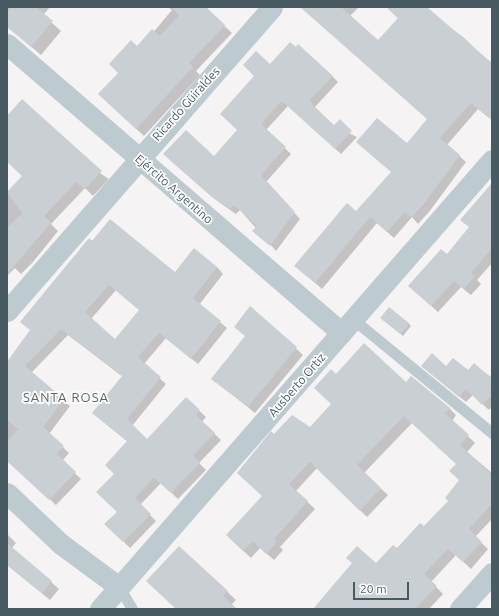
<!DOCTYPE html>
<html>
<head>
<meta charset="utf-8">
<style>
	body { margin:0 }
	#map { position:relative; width:499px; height:616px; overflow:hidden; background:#f5f3f3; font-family:Ubuntu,sans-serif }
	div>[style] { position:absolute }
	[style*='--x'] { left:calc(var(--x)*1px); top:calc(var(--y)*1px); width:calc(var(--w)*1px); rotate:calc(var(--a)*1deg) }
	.shadow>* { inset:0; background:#0003 }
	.building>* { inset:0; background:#c9cfd2; transform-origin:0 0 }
	.service>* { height:11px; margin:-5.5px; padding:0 5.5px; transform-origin:5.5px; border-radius:5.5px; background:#bdcbd0 }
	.minor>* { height:21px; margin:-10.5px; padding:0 10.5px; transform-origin:10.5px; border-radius:10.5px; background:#bdcbd0 }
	span { translate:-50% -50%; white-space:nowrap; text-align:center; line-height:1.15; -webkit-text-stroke:3.5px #fff; paint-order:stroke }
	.street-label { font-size:12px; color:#485b62 }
	.neighbourhood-label { font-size:13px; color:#5e6568; letter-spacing:1px }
	.frame { position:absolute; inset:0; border:8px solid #485b62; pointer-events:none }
	.scale { position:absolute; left:353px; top:582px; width:56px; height:18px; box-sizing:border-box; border:2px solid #485b62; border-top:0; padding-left:5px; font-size:12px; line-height:14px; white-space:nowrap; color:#485b62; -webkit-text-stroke:3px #fff; paint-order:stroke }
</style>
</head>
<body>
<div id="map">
	<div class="shadow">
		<div style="clip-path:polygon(7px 7px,50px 7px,43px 15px,61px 31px,41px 55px,7px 26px)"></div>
		<div style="clip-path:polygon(168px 7px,204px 7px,232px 33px,196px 71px,200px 75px,144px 136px,107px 102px,119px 73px,172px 10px)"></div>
		<div style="clip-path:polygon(315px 7px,359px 7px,350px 16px,378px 42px,399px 19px,387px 7px,421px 7px,463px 37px,492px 65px,492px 120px,478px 109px,447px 145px,466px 162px,429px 212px,418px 224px,412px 217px,394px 238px,377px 223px,322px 289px,296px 266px,357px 213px,392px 172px,407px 145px,428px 120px)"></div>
		<div style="clip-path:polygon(270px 66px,332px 76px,338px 82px,315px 107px,334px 126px,357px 137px,341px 154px,288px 106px,266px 130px,291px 154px,266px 182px,300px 219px,276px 251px,240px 210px,236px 214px,220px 203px,170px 160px,214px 158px,239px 130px)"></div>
		<div style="clip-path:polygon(7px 113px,109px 179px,93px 196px,85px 188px,51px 224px,58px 231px,33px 262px,21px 274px,15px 268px,7px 276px,7px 193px,23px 176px,7px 160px)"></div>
		<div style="clip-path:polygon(492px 185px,492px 263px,477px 280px,481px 284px,471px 295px,461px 287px,438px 312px,416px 292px,470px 228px)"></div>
		<div style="clip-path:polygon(evenodd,89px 239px,175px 273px,217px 267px,223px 274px,199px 305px,227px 328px,198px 364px,166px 338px,144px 364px,166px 384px,132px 426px,147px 440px,186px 399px,206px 417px,202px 422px,221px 440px,199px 463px,206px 470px,178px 499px,161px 483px,140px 505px,156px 521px,130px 548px,106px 524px,118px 512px,115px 474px,128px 442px,100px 419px,123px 377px,68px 335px,31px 373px,70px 406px,49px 434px,69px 453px,62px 461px,81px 479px,56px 505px,7px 461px,7px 362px,31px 330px,21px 322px,89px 239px,116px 290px,140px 310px,115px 340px,91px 319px,116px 290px)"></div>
		<div style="clip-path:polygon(251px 307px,303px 355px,255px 413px,213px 379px,246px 336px,236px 327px)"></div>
		<div style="clip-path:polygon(385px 321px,408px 323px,411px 326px,403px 336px)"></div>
		<div style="clip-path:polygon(474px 364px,492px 378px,492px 407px,489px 410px,473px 395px,466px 402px,428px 371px,447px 367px,468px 372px)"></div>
		<div style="clip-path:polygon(336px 375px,406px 383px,449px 408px,456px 415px,452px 421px,475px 443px,467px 452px,492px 473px,492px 519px,475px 537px,488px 549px,471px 569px,456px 555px,431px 582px,443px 594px,429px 609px,314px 609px,424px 528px,450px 501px,460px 481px,457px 464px,412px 423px,364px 473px,388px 495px,367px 517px,317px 468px,296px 491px,315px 509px,280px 547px,283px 550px,274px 560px,260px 548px,251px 558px,234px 542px,263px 497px,274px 436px,310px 428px,332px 404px)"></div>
		<div style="clip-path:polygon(7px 534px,16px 543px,12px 548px,59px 589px,50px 600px,7px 565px)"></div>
		<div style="clip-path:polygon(179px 547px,236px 600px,231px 605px,236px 609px,177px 609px)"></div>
	</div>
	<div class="building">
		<div style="clip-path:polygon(12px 7px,36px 7px,53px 21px,31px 47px,7px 27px,7px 12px)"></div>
		<div style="clip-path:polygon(171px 7px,206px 7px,225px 25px,189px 63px,193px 67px,136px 129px,98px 94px,118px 73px,109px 64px,131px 40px,137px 46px,152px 29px,160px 36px,179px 15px)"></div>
		<div style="clip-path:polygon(300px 7px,341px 7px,378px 40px,398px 18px,386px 7px,427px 7px,492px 63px,492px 120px,471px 103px,440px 138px,460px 155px,423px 205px,411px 218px,405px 212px,387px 232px,370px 217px,315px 283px,294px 266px,347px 203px,356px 211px,391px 172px,356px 142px,377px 118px,407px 143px,427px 119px)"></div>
		<div style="clip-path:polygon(290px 42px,296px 47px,298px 44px,333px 76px,310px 100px,313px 106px,334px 125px,340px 119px,352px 131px,335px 149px,282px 101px,261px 124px,286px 147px,261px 175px,295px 212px,270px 246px,252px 231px,257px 226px,234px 205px,230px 209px,213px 198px,163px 154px,186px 130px,214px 156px,237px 130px,220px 114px,254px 76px,243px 65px,256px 51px,270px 64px)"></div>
		<div style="clip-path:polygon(22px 99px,102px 171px,85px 189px,76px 182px,44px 216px,51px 223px,7px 274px,7px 228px,22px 213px,7px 192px,22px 176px,7px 162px,7px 116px)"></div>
		<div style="clip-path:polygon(492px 183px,492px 248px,471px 273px,475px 276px,464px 289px,454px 281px,431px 306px,408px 286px,441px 249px,447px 254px,469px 227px,460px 220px)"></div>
		<div style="clip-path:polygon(evenodd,110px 219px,175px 272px,194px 248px,217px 267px,193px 298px,221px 321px,191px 359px,159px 333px,138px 357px,161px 377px,127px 419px,147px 439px,186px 397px,200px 410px,196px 415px,215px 433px,193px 456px,200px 463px,171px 493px,154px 478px,135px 498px,151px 514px,123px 542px,104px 524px,117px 512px,96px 492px,114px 474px,105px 465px,127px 441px,92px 413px,122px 376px,61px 329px,25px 366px,64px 399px,43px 427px,64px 446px,57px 454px,76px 472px,49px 500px,7px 461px,7px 441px,18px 429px,7px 420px,7px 362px,30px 330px,20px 322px,89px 238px,92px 241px,110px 219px,109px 285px,139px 310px,115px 339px,85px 312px,109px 285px)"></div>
		<div style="clip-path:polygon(250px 306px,297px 347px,248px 407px,211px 379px,245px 336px,234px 327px)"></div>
		<div style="left:389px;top:307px;width:26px;height:14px;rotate:39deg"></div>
		<div style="clip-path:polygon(364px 343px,406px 382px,411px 376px,450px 408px,445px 413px,469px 435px,460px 445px,492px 475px,492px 504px,469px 529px,482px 542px,463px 562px,448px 549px,424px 574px,437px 586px,415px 609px,313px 609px,352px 563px,346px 558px,357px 546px,376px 563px,393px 545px,397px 548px,420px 523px,424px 526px,448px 501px,445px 498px,459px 480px,449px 471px,456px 464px,404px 416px,357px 465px,381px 488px,360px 511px,310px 462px,289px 484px,308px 501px,274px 539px,277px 542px,266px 554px,253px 541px,243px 551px,226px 535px,262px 496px,237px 473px,271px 431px,274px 434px,292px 415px,310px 427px,331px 404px,314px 388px,331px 369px,336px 374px)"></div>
		<div style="clip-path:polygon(432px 353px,446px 366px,453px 358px,468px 370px,474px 363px,492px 379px,492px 395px,482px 405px,466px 389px,459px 397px,421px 366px)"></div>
		<div style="clip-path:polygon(7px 543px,52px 581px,42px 593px,7px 565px)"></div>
		<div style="clip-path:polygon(179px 546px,228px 591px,223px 596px,237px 609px,176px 609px,146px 581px)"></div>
	</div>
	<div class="service">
		<div style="--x:354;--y:320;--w:178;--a:39.3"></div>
		<div style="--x:119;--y:587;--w:26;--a:59"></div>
	</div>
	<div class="minor">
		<div style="--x:7;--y:44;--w:442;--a:40.8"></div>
		<div style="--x:7;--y:311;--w:403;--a:-48.9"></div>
		<div style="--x:7;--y:493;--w:74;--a:43.4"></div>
		<div style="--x:61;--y:544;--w:72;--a:36.6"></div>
		<div style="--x:100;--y:609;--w:596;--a:-48.88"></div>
		<div style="--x:460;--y:609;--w:48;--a:-48.4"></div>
	</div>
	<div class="street-label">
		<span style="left:186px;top:104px;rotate:-48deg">Ricardo Güiraldes</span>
		<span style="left:174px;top:189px;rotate:41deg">Ejército Argentino</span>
		<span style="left:297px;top:385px;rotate:-49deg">Ausberto Ortiz</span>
	</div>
	<div class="neighbourhood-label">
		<span style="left:66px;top:397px">SANTA ROSA</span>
	</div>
	<div class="frame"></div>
	<div class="scale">20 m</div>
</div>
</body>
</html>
